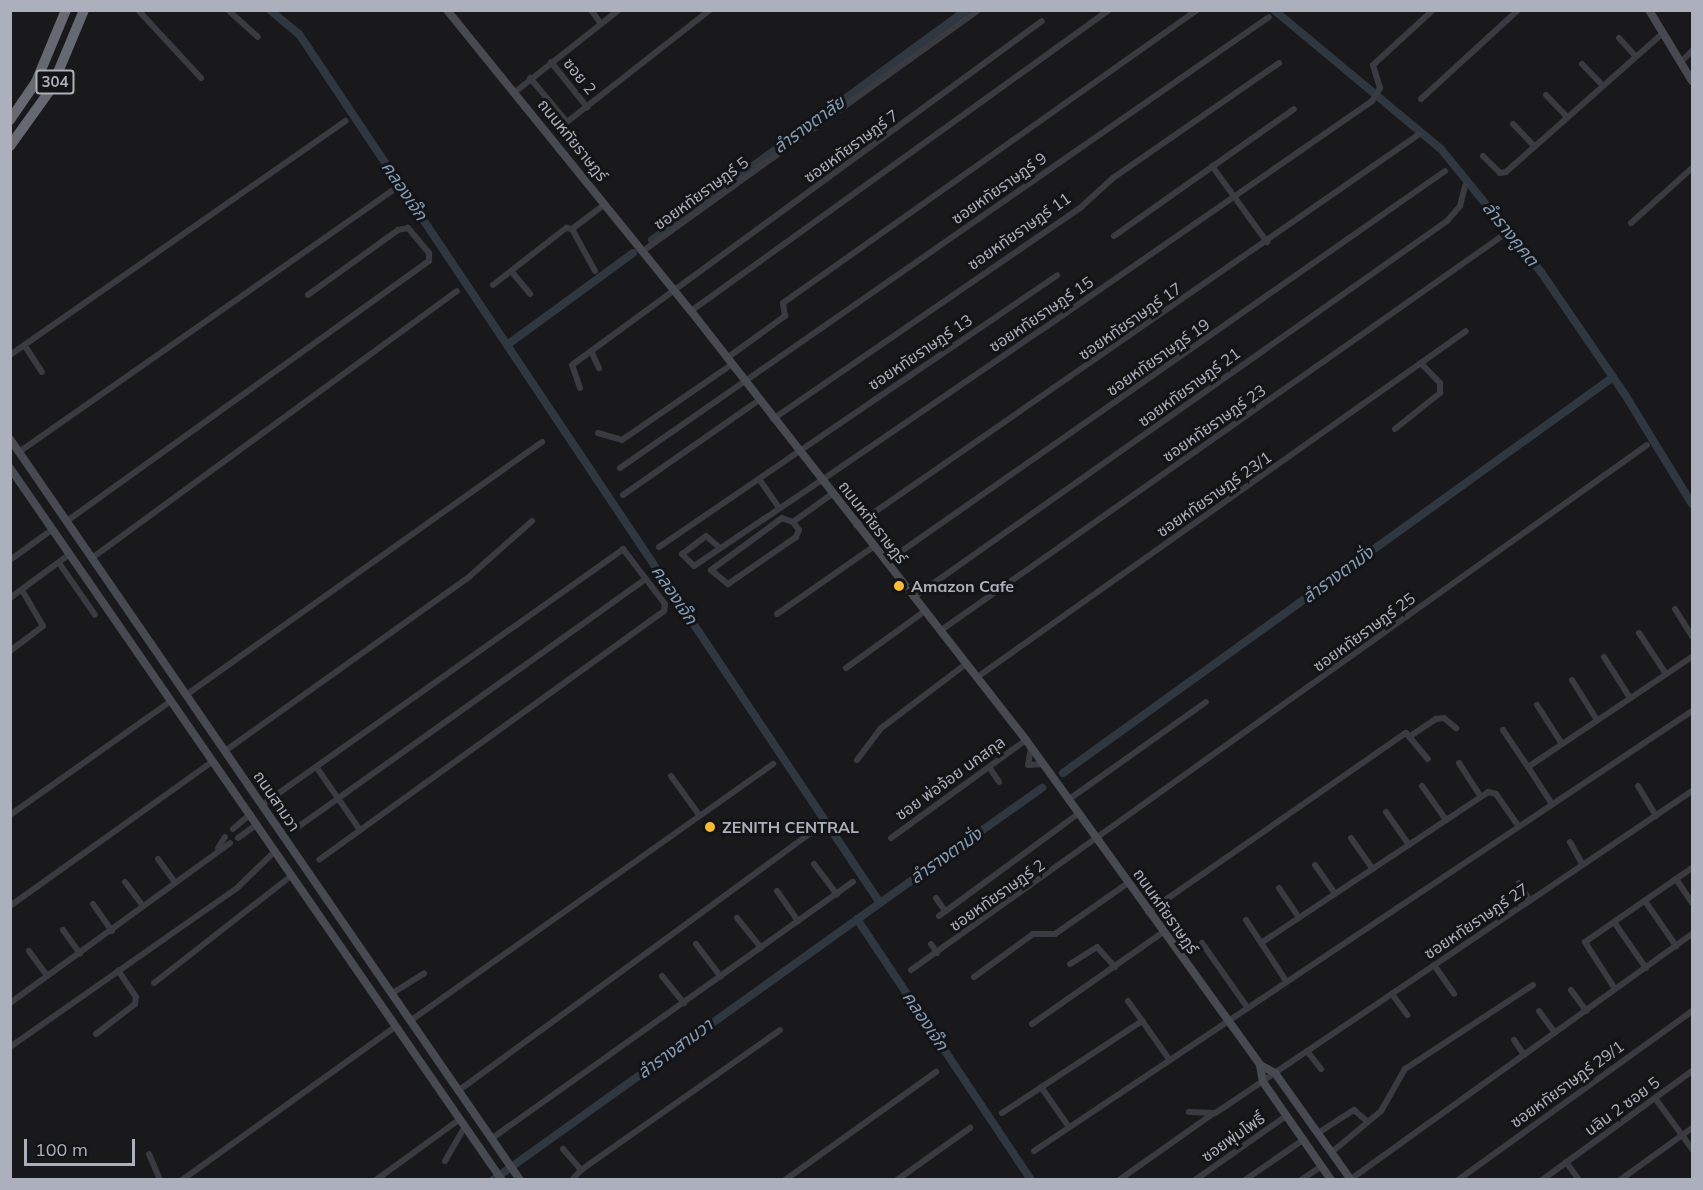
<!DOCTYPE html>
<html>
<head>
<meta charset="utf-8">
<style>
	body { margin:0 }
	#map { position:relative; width:1703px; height:1190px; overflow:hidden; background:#19191c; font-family:Mulish,"Noto Sans Thai",sans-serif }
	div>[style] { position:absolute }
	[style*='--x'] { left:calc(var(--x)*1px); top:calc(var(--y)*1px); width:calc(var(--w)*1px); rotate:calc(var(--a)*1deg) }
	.canal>* { height:8px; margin:-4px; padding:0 4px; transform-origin:4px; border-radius:4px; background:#2f3841 }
	.street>* { height:6px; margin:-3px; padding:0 3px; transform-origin:3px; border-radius:3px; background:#3a3b41 }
	.secondary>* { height:8px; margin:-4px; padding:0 4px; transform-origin:4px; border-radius:4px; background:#484a51 }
	.highway>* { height:10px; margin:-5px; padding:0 5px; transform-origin:5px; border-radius:5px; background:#666972 }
	.dots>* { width:16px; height:16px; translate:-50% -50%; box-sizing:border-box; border:3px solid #141417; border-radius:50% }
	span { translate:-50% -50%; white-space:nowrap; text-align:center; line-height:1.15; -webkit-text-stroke:6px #141417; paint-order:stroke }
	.shield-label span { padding:2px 4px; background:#141417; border:2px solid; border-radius:4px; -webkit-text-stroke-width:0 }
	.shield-label { font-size:15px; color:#acb0bc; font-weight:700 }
	.street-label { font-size:16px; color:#acb0bc }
	.poi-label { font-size:16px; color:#acb0bc; font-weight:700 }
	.left { translate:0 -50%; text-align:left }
	.water-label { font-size:18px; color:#829db7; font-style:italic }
	.frame { position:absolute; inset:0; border:12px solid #acb0bc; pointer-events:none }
	.scale { position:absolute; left:24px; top:1139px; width:111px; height:27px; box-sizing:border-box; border:3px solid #acb0bc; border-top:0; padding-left:8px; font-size:18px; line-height:21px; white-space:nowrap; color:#acb0bc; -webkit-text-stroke:4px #141417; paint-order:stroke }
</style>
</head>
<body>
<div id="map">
	<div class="canal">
		<div style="--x:270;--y:10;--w:38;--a:40"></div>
		<div style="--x:299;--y:34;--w:1045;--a:56.23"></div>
		<div style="--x:880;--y:903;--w:476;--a:144.4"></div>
		<div style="--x:1274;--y:10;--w:217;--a:39.8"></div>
		<div style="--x:1441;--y:149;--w:159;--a:50.9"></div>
		<div style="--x:1541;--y:272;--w:147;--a:55.6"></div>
		<div style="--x:1624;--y:393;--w:130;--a:58.5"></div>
		<div style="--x:652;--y:240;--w:389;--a:-36.2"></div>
		<div style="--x:507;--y:345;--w:156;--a:-36.1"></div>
		<div style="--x:1063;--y:773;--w:678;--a:-35.75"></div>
		<div style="--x:880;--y:903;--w:199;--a:-35.4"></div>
		<div style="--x:857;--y:919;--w:314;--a:56.3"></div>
	</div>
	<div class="street">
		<div style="--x:138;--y:10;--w:93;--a:47.2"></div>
		<div style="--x:228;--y:10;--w:40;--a:42"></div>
		<div style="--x:591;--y:10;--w:17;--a:54"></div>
		<div style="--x:1619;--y:38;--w:24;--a:48"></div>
		<div style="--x:551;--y:62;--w:58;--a:51.3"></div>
		<div style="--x:1681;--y:62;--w:16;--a:-45"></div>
		<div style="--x:1582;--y:64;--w:29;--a:46"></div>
		<div style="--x:530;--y:78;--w:57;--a:49.9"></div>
		<div style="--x:567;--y:122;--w:182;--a:-38.1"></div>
		<div style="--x:515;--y:92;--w:132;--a:-38.3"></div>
		<div style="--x:1546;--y:95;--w:30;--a:46"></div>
		<div style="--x:1421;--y:99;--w:132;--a:-42.5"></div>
		<div style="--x:1513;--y:124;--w:30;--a:46"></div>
		<div style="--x:1483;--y:156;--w:24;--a:45"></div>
		<div style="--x:1500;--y:173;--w:6;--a:-9"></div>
		<div style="--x:1506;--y:172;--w:210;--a:-41.5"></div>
		<div style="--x:1212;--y:166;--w:94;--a:54.1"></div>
		<div style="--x:1631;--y:223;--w:82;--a:-42"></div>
		<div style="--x:572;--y:229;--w:48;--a:61.3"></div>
		<div style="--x:1114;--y:236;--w:220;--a:-35.2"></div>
		<div style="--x:643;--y:251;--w:413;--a:-35.7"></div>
		<div style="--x:511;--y:271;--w:30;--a:50"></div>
		<div style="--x:493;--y:285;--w:93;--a:-38"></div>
		<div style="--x:566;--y:228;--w:6;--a:9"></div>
		<div style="--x:572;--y:229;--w:41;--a:-37.1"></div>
		<div style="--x:691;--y:311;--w:515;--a:-35.76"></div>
		<div style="--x:25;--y:346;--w:31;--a:57"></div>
		<div style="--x:591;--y:351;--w:19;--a:65"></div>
		<div style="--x:10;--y:355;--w:409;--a:-34.9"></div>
		<div style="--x:727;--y:358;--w:72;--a:-35.9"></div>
		<div style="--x:785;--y:316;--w:13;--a:-99"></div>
		<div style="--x:783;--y:303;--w:507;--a:-35.29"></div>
		<div style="--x:580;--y:388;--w:24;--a:-109"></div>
		<div style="--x:572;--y:365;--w:582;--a:-36.2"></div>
		<div style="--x:773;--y:419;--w:373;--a:-34.5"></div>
		<div style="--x:1080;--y:208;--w:45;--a:-42.3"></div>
		<div style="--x:1113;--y:178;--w:202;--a:-34.7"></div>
		<div style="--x:1395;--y:429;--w:58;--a:-38.7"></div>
		<div style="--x:1440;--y:393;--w:10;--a:-90"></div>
		<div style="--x:1440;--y:383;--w:28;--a:-134"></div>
		<div style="--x:598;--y:433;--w:25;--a:16"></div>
		<div style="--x:622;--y:440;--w:134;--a:-34.6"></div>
		<div style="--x:19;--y:452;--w:455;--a:-35"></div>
		<div style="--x:620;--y:468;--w:790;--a:-34.8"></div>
		<div style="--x:759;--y:479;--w:35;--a:55"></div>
		<div style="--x:623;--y:495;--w:166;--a:-34.9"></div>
		<div style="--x:782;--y:518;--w:12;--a:20"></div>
		<div style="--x:793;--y:522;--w:10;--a:53"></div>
		<div style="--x:799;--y:530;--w:8;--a:113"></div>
		<div style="--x:796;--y:537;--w:83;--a:145.3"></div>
		<div style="--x:728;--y:584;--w:22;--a:-141"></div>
		<div style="--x:711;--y:570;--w:88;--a:-36.2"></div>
		<div style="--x:67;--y:521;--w:446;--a:-35.7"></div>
		<div style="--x:429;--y:261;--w:8;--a:-90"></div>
		<div style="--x:429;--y:253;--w:33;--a:-130"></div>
		<div style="--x:408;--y:228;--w:10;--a:169"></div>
		<div style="--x:398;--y:230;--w:111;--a:144.2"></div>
		<div style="--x:793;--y:522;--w:48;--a:-35.7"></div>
		<div style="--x:856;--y:525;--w:684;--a:-34.76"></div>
		<div style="--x:659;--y:547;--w:482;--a:-34.3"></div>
		<div style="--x:720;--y:548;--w:18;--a:-139"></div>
		<div style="--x:706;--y:536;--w:30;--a:143"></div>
		<div style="--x:682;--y:554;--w:17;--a:45"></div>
		<div style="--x:694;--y:566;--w:154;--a:-33.9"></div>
		<div style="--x:822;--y:480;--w:264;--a:-34.4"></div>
		<div style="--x:1040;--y:331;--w:404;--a:-34.7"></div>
		<div style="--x:1372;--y:101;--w:15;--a:-58"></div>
		<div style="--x:1380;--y:88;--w:24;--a:-107"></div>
		<div style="--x:1373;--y:65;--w:81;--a:-42.5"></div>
		<div style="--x:92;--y:558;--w:452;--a:-36.2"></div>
		<div style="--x:10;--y:560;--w:53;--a:-35.8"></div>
		<div style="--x:886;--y:562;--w:682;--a:-34.97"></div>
		<div style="--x:59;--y:563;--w:63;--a:55.3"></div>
		<div style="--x:914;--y:597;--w:652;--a:-35.2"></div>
		<div style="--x:1447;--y:221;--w:20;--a:-49"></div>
		<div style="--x:1460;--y:206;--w:21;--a:-76"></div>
		<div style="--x:10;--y:598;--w:74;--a:-36.3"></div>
		<div style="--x:1675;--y:609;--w:32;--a:58"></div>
		<div style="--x:777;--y:614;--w:117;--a:-34.9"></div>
		<div style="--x:940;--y:631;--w:687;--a:-35.1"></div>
		<div style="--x:1639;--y:633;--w:49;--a:56.6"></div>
		<div style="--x:10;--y:651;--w:41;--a:-37.1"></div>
		<div style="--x:43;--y:626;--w:42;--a:-120.3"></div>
		<div style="--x:1604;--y:657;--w:49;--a:57.6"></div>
		<div style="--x:846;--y:668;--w:97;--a:-35.8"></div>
		<div style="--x:976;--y:678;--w:600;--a:-35.3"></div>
		<div style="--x:1572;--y:680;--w:47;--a:58"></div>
		<div style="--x:186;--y:695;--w:437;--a:-35.4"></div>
		<div style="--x:1537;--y:705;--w:46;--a:57.3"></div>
		<div style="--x:1503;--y:730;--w:45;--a:56"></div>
		<div style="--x:1412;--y:735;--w:29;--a:-34"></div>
		<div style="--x:1436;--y:719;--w:8;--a:-7"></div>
		<div style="--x:1444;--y:718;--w:16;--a:40"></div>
		<div style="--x:1031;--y:748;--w:17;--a:100"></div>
		<div style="--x:1028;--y:765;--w:15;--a:-4"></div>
		<div style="--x:225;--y:751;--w:301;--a:-35.5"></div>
		<div style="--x:470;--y:576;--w:83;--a:-41.6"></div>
		<div style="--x:857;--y:760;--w:39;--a:-53"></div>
		<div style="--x:880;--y:729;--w:108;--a:-37.1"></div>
		<div style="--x:1459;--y:763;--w:40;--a:57.1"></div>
		<div style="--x:989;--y:767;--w:18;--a:56"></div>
		<div style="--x:317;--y:768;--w:75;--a:55.3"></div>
		<div style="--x:671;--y:776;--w:49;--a:54.1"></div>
		<div style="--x:1422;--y:786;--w:42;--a:54.8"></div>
		<div style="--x:1638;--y:786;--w:35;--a:59"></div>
		<div style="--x:1068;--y:800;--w:169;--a:-35.4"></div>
		<div style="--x:1552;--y:804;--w:44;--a:-123"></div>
		<div style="--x:1528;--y:767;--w:197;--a:-33.9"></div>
		<div style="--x:262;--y:805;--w:443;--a:-35.3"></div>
		<div style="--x:623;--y:549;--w:69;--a:52.6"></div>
		<div style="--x:665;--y:604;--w:7;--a:98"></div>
		<div style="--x:664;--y:611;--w:425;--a:144.2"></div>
		<div style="--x:1386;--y:812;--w:40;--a:55.1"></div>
		<div style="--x:10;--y:815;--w:197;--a:-35.3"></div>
		<div style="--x:298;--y:827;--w:427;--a:-35.5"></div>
		<div style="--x:233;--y:829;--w:23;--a:-41"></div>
		<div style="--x:238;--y:838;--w:24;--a:-36"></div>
		<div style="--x:891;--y:838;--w:167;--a:-36"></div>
		<div style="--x:1351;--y:838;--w:38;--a:55"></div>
		<div style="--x:1570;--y:842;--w:26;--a:61"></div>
		<div style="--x:218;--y:848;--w:13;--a:-58"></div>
		<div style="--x:158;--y:859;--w:26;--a:54"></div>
		<div style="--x:814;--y:864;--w:38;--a:53"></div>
		<div style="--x:1315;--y:865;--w:35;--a:55"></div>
		<div style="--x:1676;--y:879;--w:29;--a:56"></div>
		<div style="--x:125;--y:882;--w:30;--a:53"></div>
		<div style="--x:1519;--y:883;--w:21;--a:59"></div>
		<div style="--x:1279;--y:888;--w:36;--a:56"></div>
		<div style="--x:777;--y:891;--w:37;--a:55"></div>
		<div style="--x:936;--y:898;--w:16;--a:55"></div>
		<div style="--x:1645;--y:901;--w:55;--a:55.4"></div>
		<div style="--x:93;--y:904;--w:33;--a:55"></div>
		<div style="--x:10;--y:906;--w:249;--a:-35.5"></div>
		<div style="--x:1148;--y:912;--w:314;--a:-34.8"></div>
		<div style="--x:1406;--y:733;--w:34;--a:50"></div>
		<div style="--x:939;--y:916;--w:172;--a:-36.3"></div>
		<div style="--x:737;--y:918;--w:38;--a:51"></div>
		<div style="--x:1246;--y:920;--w:73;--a:56.7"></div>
		<div style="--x:1614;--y:922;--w:56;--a:55.2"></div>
		<div style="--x:63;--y:930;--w:29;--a:54"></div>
		<div style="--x:1202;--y:943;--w:78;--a:54.9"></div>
		<div style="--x:1261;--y:943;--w:273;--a:-33.6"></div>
		<div style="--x:1488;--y:792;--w:8;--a:14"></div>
		<div style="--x:1496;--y:794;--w:39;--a:55"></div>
		<div style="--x:696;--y:944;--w:41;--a:52.9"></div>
		<div style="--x:931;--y:944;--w:11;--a:56"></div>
		<div style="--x:29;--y:951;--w:31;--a:54"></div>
		<div style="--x:1070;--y:964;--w:32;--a:-32"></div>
		<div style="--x:1097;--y:947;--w:27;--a:48"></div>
		<div style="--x:1434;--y:965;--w:35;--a:55"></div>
		<div style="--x:911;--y:970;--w:904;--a:-35.5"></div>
		<div style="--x:662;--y:976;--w:35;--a:51"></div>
		<div style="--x:974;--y:977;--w:73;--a:-36.1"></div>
		<div style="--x:1033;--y:934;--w:22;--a:0"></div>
		<div style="--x:1055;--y:934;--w:89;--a:-34.9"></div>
		<div style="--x:154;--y:983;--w:175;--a:-38"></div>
		<div style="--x:1615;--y:989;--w:56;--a:-122.6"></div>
		<div style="--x:1585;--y:942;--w:130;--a:-34.7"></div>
		<div style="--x:1571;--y:990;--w:26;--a:54"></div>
		<div style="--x:391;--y:994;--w:39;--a:-32"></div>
		<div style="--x:1392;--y:994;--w:26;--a:54"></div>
		<div style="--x:1128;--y:1001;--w:71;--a:54.7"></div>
		<div style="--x:10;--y:1003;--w:272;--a:-36"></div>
		<div style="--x:1539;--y:1011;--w:27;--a:54"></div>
		<div style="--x:410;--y:1021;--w:445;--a:-35.3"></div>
		<div style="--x:1032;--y:1024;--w:159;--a:-35"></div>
		<div style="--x:96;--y:1034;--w:49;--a:-37.6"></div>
		<div style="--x:135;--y:1004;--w:7;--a:-82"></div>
		<div style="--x:136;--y:997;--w:32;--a:-124"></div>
		<div style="--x:1514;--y:1040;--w:18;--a:56"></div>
		<div style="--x:10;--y:1047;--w:277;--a:-35"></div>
		<div style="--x:237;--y:888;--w:53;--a:-44.2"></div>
		<div style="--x:1307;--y:1051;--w:23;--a:52"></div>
		<div style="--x:1041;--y:1087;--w:49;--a:55"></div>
		<div style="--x:458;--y:1091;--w:437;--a:-36.2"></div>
		<div style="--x:1655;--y:1098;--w:63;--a:54"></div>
		<div style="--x:1189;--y:1112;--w:26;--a:2"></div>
		<div style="--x:1215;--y:1113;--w:9;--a:-32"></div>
		<div style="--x:1223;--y:1108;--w:566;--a:-34.06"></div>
		<div style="--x:1002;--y:1113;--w:168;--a:-33.3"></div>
		<div style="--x:1318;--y:1133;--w:43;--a:-32.6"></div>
		<div style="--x:1354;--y:1110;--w:18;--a:41"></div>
		<div style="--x:491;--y:1139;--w:444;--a:-35.4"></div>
		<div style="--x:563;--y:1149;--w:28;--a:49"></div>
		<div style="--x:581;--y:1170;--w:13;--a:132"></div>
		<div style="--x:1034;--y:1151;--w:792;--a:-33.77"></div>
		<div style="--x:1332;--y:1152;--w:64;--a:-39.9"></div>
		<div style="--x:1381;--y:1111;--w:48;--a:-60.3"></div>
		<div style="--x:1405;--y:1069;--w:153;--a:-33.3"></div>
		<div style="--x:149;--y:1154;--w:28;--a:67"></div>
		<div style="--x:445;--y:1161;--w:39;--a:-60"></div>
		<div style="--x:1566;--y:1162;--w:22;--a:54"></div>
		<div style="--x:581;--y:1170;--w:243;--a:-35.1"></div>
		<div style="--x:1351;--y:1179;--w:420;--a:-35.7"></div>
		<div style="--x:182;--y:1180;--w:264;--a:-35.7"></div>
		<div style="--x:376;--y:1180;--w:104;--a:-36"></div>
		<div style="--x:785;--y:1180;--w:186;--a:-35.6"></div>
		<div style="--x:897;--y:1180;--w:90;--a:-35.5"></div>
		<div style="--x:1119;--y:1180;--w:116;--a:-35.2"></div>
		<div style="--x:1195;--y:1180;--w:111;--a:-35.1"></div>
		<div style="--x:1245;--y:1180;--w:70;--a:-34.6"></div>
		<div style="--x:1301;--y:1180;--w:25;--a:-34"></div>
		<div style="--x:1458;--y:1180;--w:289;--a:-35.8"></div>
		<div style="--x:1542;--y:1180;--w:185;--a:-36"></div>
		<div style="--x:1620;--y:1180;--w:89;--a:-35.8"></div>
	</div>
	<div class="secondary">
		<div style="--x:447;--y:10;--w:387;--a:51"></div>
		<div style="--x:691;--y:311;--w:544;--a:52.01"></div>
		<div style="--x:1026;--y:740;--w:400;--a:54.2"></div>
		<div style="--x:1260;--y:1065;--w:17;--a:28"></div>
		<div style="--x:1275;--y:1073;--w:131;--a:54.6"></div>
		<div style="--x:1649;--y:10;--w:83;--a:58.8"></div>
		<div style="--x:10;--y:439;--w:900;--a:55.46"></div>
		<div style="--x:10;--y:468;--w:865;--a:55.36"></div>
		<div style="--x:1260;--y:1065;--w:17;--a:80"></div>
		<div style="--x:1263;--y:1082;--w:119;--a:55.2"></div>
	</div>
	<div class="highway">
		<div style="--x:10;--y:120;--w:46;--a:-55.6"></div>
		<div style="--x:36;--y:82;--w:78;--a:-67.4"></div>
		<div style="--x:10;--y:146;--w:70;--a:-54.3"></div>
		<div style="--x:51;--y:89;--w:86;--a:-67.3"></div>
	</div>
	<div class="dots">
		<div style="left:899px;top:586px;background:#f7bc36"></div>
		<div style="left:710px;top:827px;background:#f7bc36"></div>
	</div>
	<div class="shield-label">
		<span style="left:55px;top:82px">304</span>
	</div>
	<div class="street-label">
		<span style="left:580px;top:76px;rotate:51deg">ซอย 2</span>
		<span style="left:573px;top:140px;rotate:51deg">ถนนหทัยราษฎร์</span>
		<span style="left:851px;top:146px;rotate:-36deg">ซอยหทัยราษฎร์ 7</span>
		<span style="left:999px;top:188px;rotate:-35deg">ซอยหทัยราษฎร์ 9</span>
		<span style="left:701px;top:193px;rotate:-36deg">ซอยหทัยราษฎร์ 5</span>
		<span style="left:1019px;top:231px;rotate:-35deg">ซอยหทัยราษฎร์ 11</span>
		<span style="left:1041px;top:314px;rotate:-34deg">ซอยหทัยราษฎร์ 15</span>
		<span style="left:1130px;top:321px;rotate:-35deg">ซอยหทัยราษฎร์ 17</span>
		<span style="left:920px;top:352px;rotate:-34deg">ซอยหทัยราษฎร์ 13</span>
		<span style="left:1158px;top:357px;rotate:-35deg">ซอยหทัยราษฎร์ 19</span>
		<span style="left:1189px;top:387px;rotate:-36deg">ซอยหทัยราษฎร์ 21</span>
		<span style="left:1214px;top:423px;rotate:-35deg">ซอยหทัยราษฎร์ 23</span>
		<span style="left:1214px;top:494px;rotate:-35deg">ซอยหทัยราษฎร์ 23/1</span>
		<span style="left:873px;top:522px;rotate:52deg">ถนนหทัยราษฎร์</span>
		<span style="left:1364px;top:632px;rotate:-36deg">ซอยหทัยราษฎร์ 25</span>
		<span style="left:950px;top:778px;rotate:-36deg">ซอย พ่อจ้อย นกสกุล</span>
		<span style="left:277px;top:801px;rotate:56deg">ถนนสามวา</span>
		<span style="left:997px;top:895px;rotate:-35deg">ซอยหทัยราษฎร์ 2</span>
		<span style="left:1166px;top:911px;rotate:55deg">ถนนหทัยราษฎร์</span>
		<span style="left:1476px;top:921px;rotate:-34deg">ซอยหทัยราษฎร์ 27</span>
		<span style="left:1567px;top:1084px;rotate:-36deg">ซอยหทัยราษฎร์ 29/1</span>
		<span style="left:1622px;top:1106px;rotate:-36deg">นลิน 2 ซอย 5</span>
		<span style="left:1233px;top:1137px;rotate:-35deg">ซอยพุ่มโพธิ์</span>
	</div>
	<div class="poi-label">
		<span class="left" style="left:911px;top:586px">Amazon Cafe</span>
		<span class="left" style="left:722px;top:827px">ZENITH CENTRAL</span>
	</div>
	<div class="water-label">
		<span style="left:809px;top:125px;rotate:-36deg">ลำรางตาลัย</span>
		<span style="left:404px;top:191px;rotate:56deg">คลองเจ๊ก</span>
		<span style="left:1510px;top:234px;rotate:51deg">ลำรางคูคต</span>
		<span style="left:1338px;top:575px;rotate:-36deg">ลำรางตามั่ง</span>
		<span style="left:674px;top:595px;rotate:56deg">คลองเจ๊ก</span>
		<span style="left:946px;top:856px;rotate:-35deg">ลำรางตามั่ง</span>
		<span style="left:925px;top:1021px;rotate:56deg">คลองเจ๊ก</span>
		<span style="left:675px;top:1049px;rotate:-36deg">ลำรางสามวา</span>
	</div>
	<div class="frame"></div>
	<div class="scale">100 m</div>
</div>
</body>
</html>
